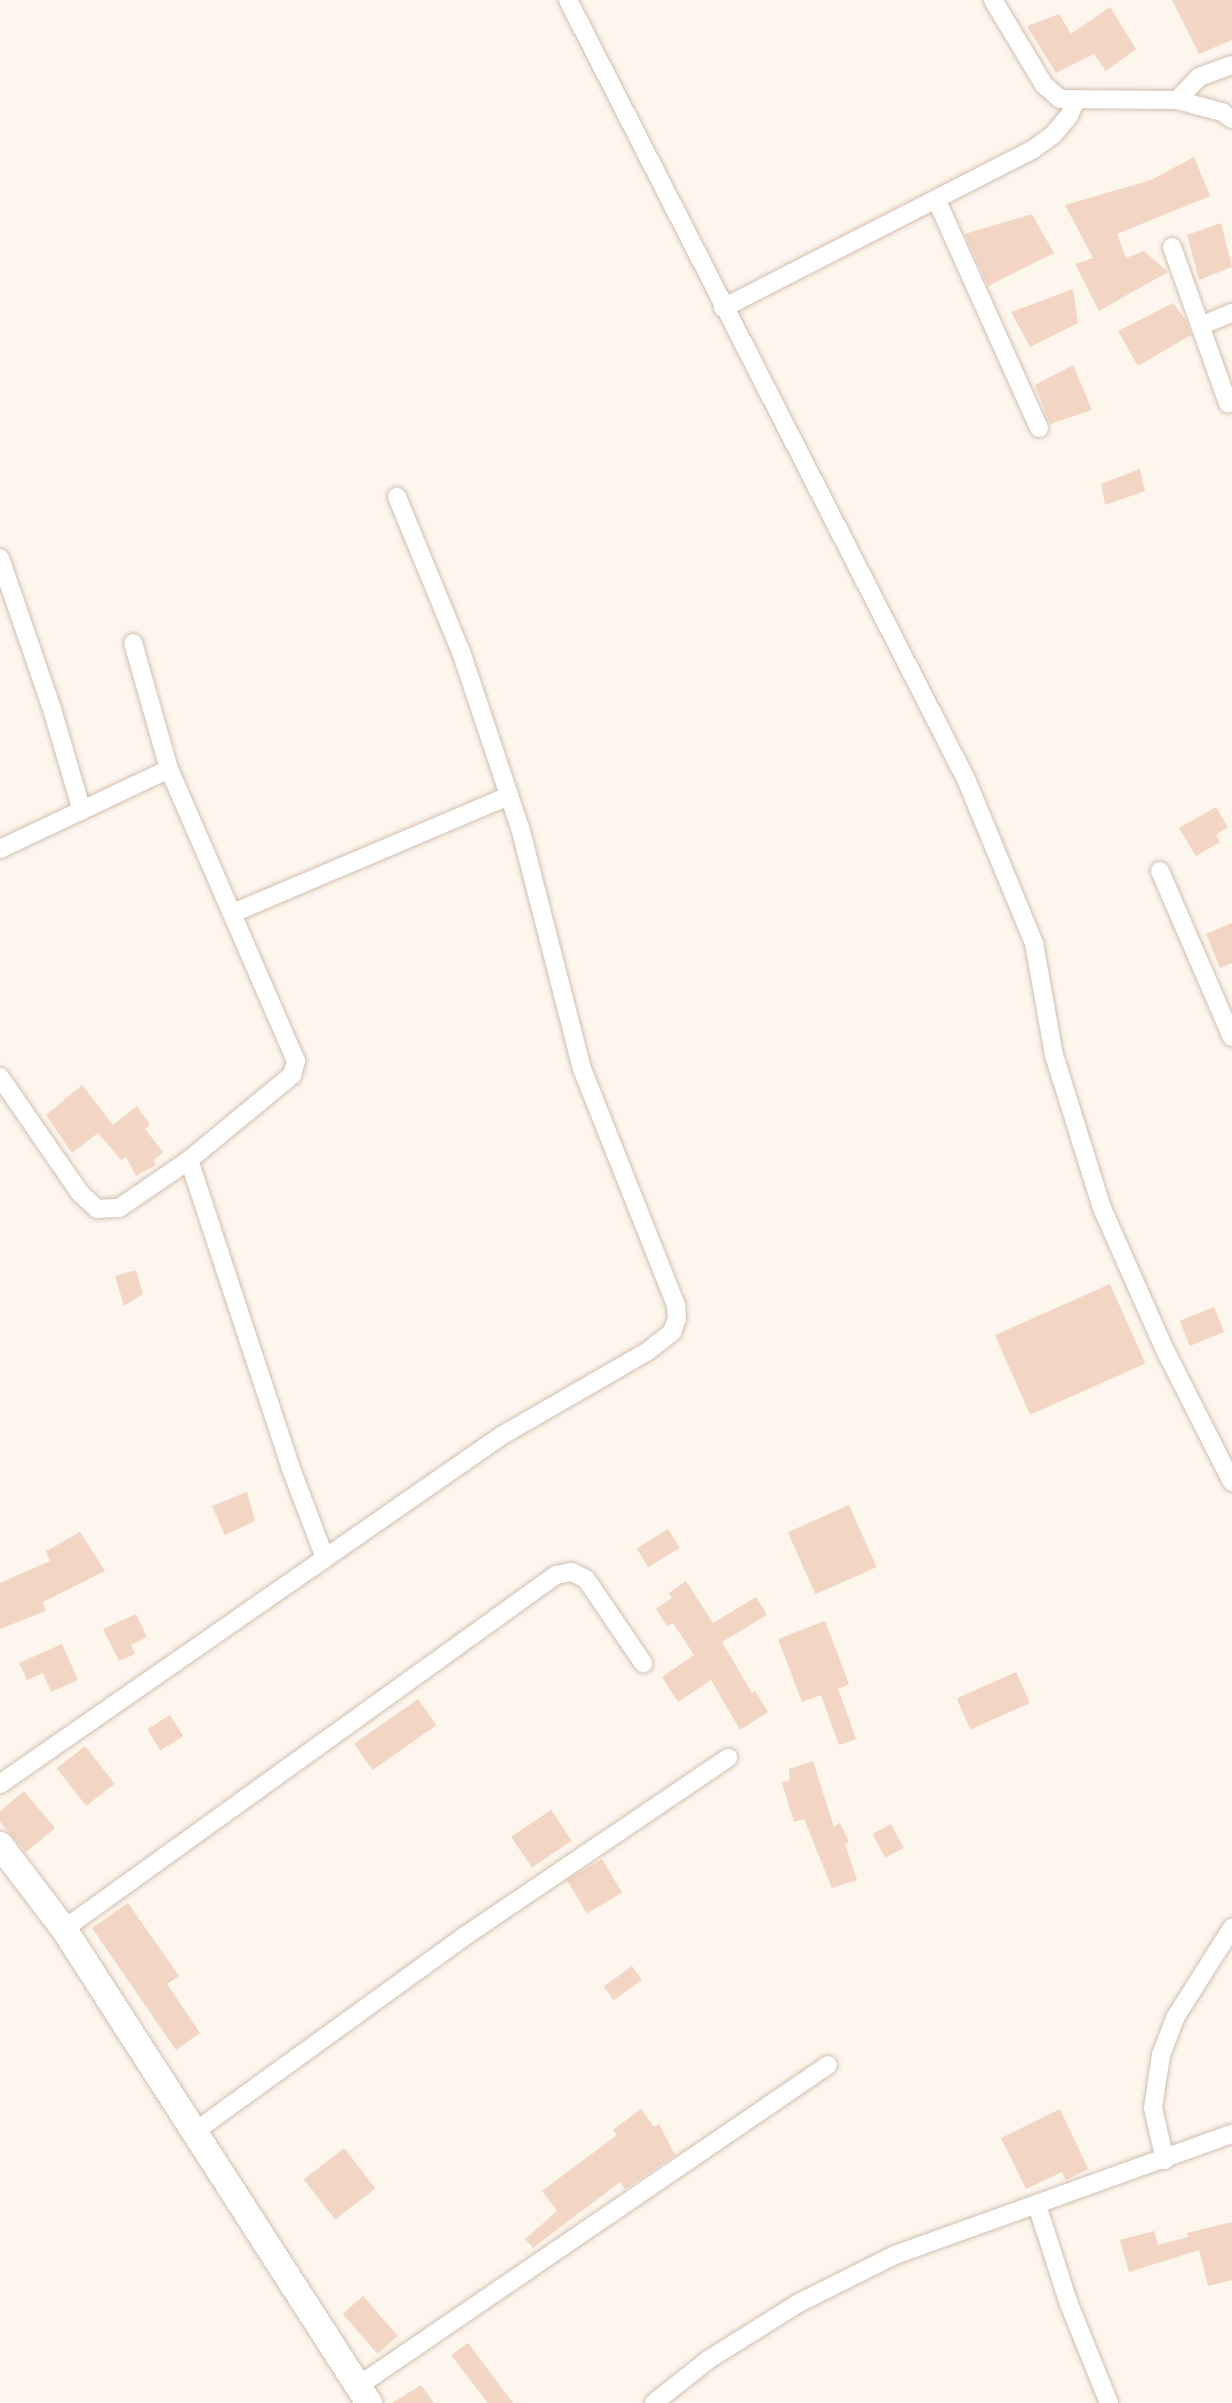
<!DOCTYPE html>
<html>
<head>
<meta charset="utf-8">
<style>
	body { margin:0 }
	#map { position:relative; width:1232px; height:2403px; overflow:hidden; background:#fdf6ec; font-family:"Public Sans",sans-serif }
	div>[style] { position:absolute }
	[style*='--x'] { left:calc(var(--x)*1px); top:calc(var(--y)*1px); width:calc(var(--w)*1px); rotate:calc(var(--a)*1deg) }
	.building>* { inset:0; background:#f3d5c3; transform-origin:0 0 }
	.roads { filter:drop-shadow(0 0 2px #d1beb0) drop-shadow(0 0 2px #d1beb0) }
	.street>* { height:18px; margin:-9px; padding:0 9px; transform-origin:9px; border-radius:9px; background:#fff }
	.secondary>* { height:26px; margin:-13px; padding:0 13px; transform-origin:13px; border-radius:13px; background:#fff }
	span { translate:-50% -50%; white-space:nowrap; text-align:center; line-height:1.15; -webkit-text-stroke:8px #fffaf3; paint-order:stroke }
</style>
</head>
<body>
<div id="map">
	<div class="building">
		<div style="clip-path:polygon(1172px 0,1232px 0,1232px 40px,1199px 54px)"></div>
		<div style="clip-path:polygon(1110px 7px,1136px 49px,1106px 71px,1094px 54px,1056px 73px,1027px 26px,1059px 14px,1071px 34px)"></div>
		<div style="clip-path:polygon(1194px 157px,1210px 196px,1117px 234px,1126px 258px,1144px 251px,1168px 272px,1099px 311px,1075px 264px,1093px 258px,1065px 205px,1151px 180px)"></div>
		<div style="clip-path:polygon(1032px 214px,1054px 253px,988px 286px,965px 234px)"></div>
		<div style="clip-path:polygon(1221px 223px,1232px 267px,1199px 280px,1187px 235px)"></div>
		<div style="clip-path:polygon(1073px 289px,1078px 323px,1030px 347px,1011px 312px)"></div>
		<div style="clip-path:polygon(1173px 303px,1185px 319px,1191px 335px,1138px 366px,1118px 331px)"></div>
		<div style="clip-path:polygon(1073px 365px,1092px 410px,1050px 424px,1035px 385px)"></div>
		<div style="clip-path:polygon(1140px 469px,1145px 491px,1105px 505px,1101px 484px)"></div>
		<div style="clip-path:polygon(1216px 807px,1228px 827px,1216px 835px,1220px 842px,1196px 856px,1179px 828px)"></div>
		<div style="clip-path:polygon(1232px 923px,1232px 963px,1220px 968px,1206px 934px)"></div>
		<div style="clip-path:polygon(82px 1085px,113px 1125px,137px 1106px,150px 1125px,145px 1129px,163px 1152px,154px 1160px,156px 1165px,136px 1176px,126px 1157px,121px 1160px,98px 1133px,72px 1153px,46px 1115px)"></div>
		<div style="clip-path:polygon(136px 1270px,143px 1294px,124px 1306px,115px 1276px)"></div>
		<div style="left:1110px;top:1284px;width:87px;height:126px;rotate:66deg"></div>
		<div style="left:1214px;top:1307px;width:27px;height:37px;rotate:68deg"></div>
		<div style="clip-path:polygon(247px 1492px,255px 1521px,225px 1535px,212px 1506px)"></div>
		<div style="left:849px;top:1505px;width:68px;height:67px;rotate:66deg"></div>
		<div style="left:668px;top:1529px;width:22px;height:37px;rotate:58deg"></div>
		<div style="clip-path:polygon(80px 1532px,105px 1571px,43px 1602px,46px 1611px,0 1629px,0 1583px,50px 1561px,46px 1551px)"></div>
		<div style="clip-path:polygon(686px 1581px,713px 1623px,756px 1597px,767px 1615px,722px 1642px,752px 1693px,755px 1691px,768px 1712px,740px 1730px,711px 1680px,678px 1702px,662px 1677px,694px 1655px,673px 1623px,667px 1626px,656px 1609px,672px 1598px,669px 1593px)"></div>
		<div style="clip-path:polygon(136px 1614px,147px 1637px,131px 1645px,135px 1654px,119px 1661px,103px 1629px)"></div>
		<div style="clip-path:polygon(825px 1621px,849px 1684px,838px 1689px,856px 1739px,839px 1745px,821px 1695px,802px 1702px,778px 1639px)"></div>
		<div style="clip-path:polygon(62px 1644px,78px 1680px,51px 1692px,43px 1673px,27px 1680px,19px 1663px)"></div>
		<div style="left:1016px;top:1672px;width:34px;height:65px;rotate:66deg"></div>
		<div style="left:418px;top:1699px;width:32px;height:78px;rotate:55deg"></div>
		<div style="left:170px;top:1715px;width:25px;height:27px;rotate:58deg"></div>
		<div style="left:85px;top:1746px;width:48px;height:36px;rotate:52deg"></div>
		<div style="clip-path:polygon(813px 1761px,834px 1827px,840px 1823px,849px 1842px,845px 1844px,857px 1880px,832px 1888px,804px 1819px,794px 1822px,782px 1783px,790px 1780px,789px 1769px)"></div>
		<div style="clip-path:polygon(24px 1791px,55px 1828px,26px 1852px,0 1822px,0 1811px)"></div>
		<div style="left:551px;top:1810px;width:37px;height:48px;rotate:56deg"></div>
		<div style="left:891px;top:1824px;width:27px;height:21px;rotate:62deg"></div>
		<div style="left:602px;top:1859px;width:39px;height:41px;rotate:59deg"></div>
		<div style="clip-path:polygon(128px 1903px,179px 1976px,167px 1984px,200px 2033px,176px 2050px,92px 1928px)"></div>
		<div style="left:632px;top:1966px;width:17px;height:35px;rotate:54deg"></div>
		<div style="clip-path:polygon(641px 2109px,654px 2127px,659px 2124px,675px 2155px,625px 2189px,620px 2182px,533px 2248px,525px 2239px,557px 2211px,542px 2191px,617px 2135px,613px 2130px)"></div>
		<div style="clip-path:polygon(1060px 2109px,1088px 2169px,1066px 2180px,1062px 2172px,1026px 2189px,1001px 2138px)"></div>
		<div style="left:344px;top:2148px;width:51px;height:51px;rotate:52deg"></div>
		<div style="clip-path:polygon(1232px 2222px,1232px 2280px,1208px 2286px,1199px 2250px,1129px 2272px,1120px 2240px,1154px 2231px,1158px 2245px,1188px 2237px,1187px 2233px)"></div>
		<div style="left:363px;top:2296px;width:53px;height:27px;rotate:49deg"></div>
		<div style="clip-path:polygon(468px 2343px,513px 2403px,488px 2403px,451px 2355px)"></div>
		<div style="clip-path:polygon(421px 2385px,434px 2403px,392px 2403px)"></div>
	</div>
	<div class="roads">
		<div class="street">
			<div style="--x:568;--y:0;--w:875;--a:62.94"></div>
			<div style="--x:966;--y:779;--w:178;--a:67.5"></div>
			<div style="--x:1034;--y:943;--w:114;--a:79.9"></div>
			<div style="--x:1054;--y:1055;--w:160;--a:72.6"></div>
			<div style="--x:1102;--y:1208;--w:153;--a:66.1"></div>
			<div style="--x:1164;--y:1348;--w:150;--a:63.1"></div>
			<div style="--x:993;--y:0;--w:99;--a:59"></div>
			<div style="--x:1044;--y:85;--w:21;--a:41"></div>
			<div style="--x:1060;--y:99;--w:117;--a:0.5"></div>
			<div style="--x:1177;--y:100;--w:47;--a:14.9"></div>
			<div style="--x:1222;--y:112;--w:12;--a:35"></div>
			<div style="--x:1177;--y:100;--w:32;--a:-46"></div>
			<div style="--x:1199;--y:77;--w:35;--a:-20"></div>
			<div style="--x:937;--y:201;--w:249;--a:65.8"></div>
			<div style="--x:1172;--y:247;--w:166;--a:70.3"></div>
			<div style="--x:723;--y:308;--w:347;--a:-27.1"></div>
			<div style="--x:1032;--y:150;--w:26;--a:-36"></div>
			<div style="--x:1053;--y:135;--w:25;--a:-50"></div>
			<div style="--x:1069;--y:116;--w:15;--a:-67"></div>
			<div style="--x:1202;--y:325;--w:32;--a:-22"></div>
			<div style="--x:0;--y:558;--w:160;--a:71"></div>
			<div style="--x:52;--y:709;--w:106;--a:73.6"></div>
			<div style="--x:0;--y:849;--w:187;--a:-25.3"></div>
			<div style="--x:1160;--y:871;--w:181;--a:66.6"></div>
			<div style="--x:233;--y:913;--w:300;--a:-23"></div>
			<div style="--x:0;--y:1077;--w:141;--a:55.4"></div>
			<div style="--x:80;--y:1193;--w:23;--a:43"></div>
			<div style="--x:97;--y:1209;--w:22;--a:-3"></div>
			<div style="--x:119;--y:1208;--w:85;--a:-34.4"></div>
			<div style="--x:189;--y:1160;--w:134;--a:-39.5"></div>
			<div style="--x:292;--y:1075;--w:15;--a:-74"></div>
			<div style="--x:296;--y:1061;--w:318;--a:-113.5"></div>
			<div style="--x:169;--y:769;--w:131;--a:-105.9"></div>
			<div style="--x:189;--y:1160;--w:322;--a:71.7"></div>
			<div style="--x:290;--y:1466;--w:98;--a:69.2"></div>
			<div style="--x:0;--y:1784;--w:610;--a:-34.78"></div>
			<div style="--x:501;--y:1436;--w:170;--a:-30"></div>
			<div style="--x:648;--y:1351;--w:31;--a:-38"></div>
			<div style="--x:672;--y:1332;--w:14;--a:-69"></div>
			<div style="--x:677;--y:1319;--w:14;--a:-94"></div>
			<div style="--x:676;--y:1305;--w:254;--a:-111.7"></div>
			<div style="--x:582;--y:1069;--w:249;--a:-104.4"></div>
			<div style="--x:520;--y:828;--w:186;--a:-108.5"></div>
			<div style="--x:461;--y:652;--w:168;--a:-112.4"></div>
			<div style="--x:64;--y:1929;--w:606;--a:-35.74"></div>
			<div style="--x:556;--y:1575;--w:16;--a:-11"></div>
			<div style="--x:572;--y:1572;--w:16;--a:27"></div>
			<div style="--x:586;--y:1579;--w:102;--a:55.8"></div>
			<div style="--x:197;--y:2130;--w:331;--a:-35.9"></div>
			<div style="--x:465;--y:1936;--w:318;--a:-34.1"></div>
			<div style="--x:1165;--y:2160;--w:53;--a:-103"></div>
			<div style="--x:1153;--y:2108;--w:54;--a:-81.4"></div>
			<div style="--x:1161;--y:2055;--w:40;--a:-69"></div>
			<div style="--x:1175;--y:2018;--w:107;--a:-57.7"></div>
			<div style="--x:1037;--y:2205;--w:104;--a:72.1"></div>
			<div style="--x:1069;--y:2304;--w:107;--a:68"></div>
			<div style="--x:358;--y:2386;--w:569;--a:-34.33"></div>
			<div style="--x:654;--y:2403;--w:69;--a:-38.5"></div>
			<div style="--x:708;--y:2360;--w:107;--a:-32.1"></div>
			<div style="--x:799;--y:2303;--w:107;--a:-26.6"></div>
			<div style="--x:895;--y:2255;--w:358;--a:-19.8"></div>
		</div>
		<div class="secondary">
			<div style="--x:0;--y:1845;--w:106;--a:52.7"></div>
			<div style="--x:64;--y:1929;--w:564;--a:57.24"></div>
		</div>
	</div>
</div>
</body>
</html>
